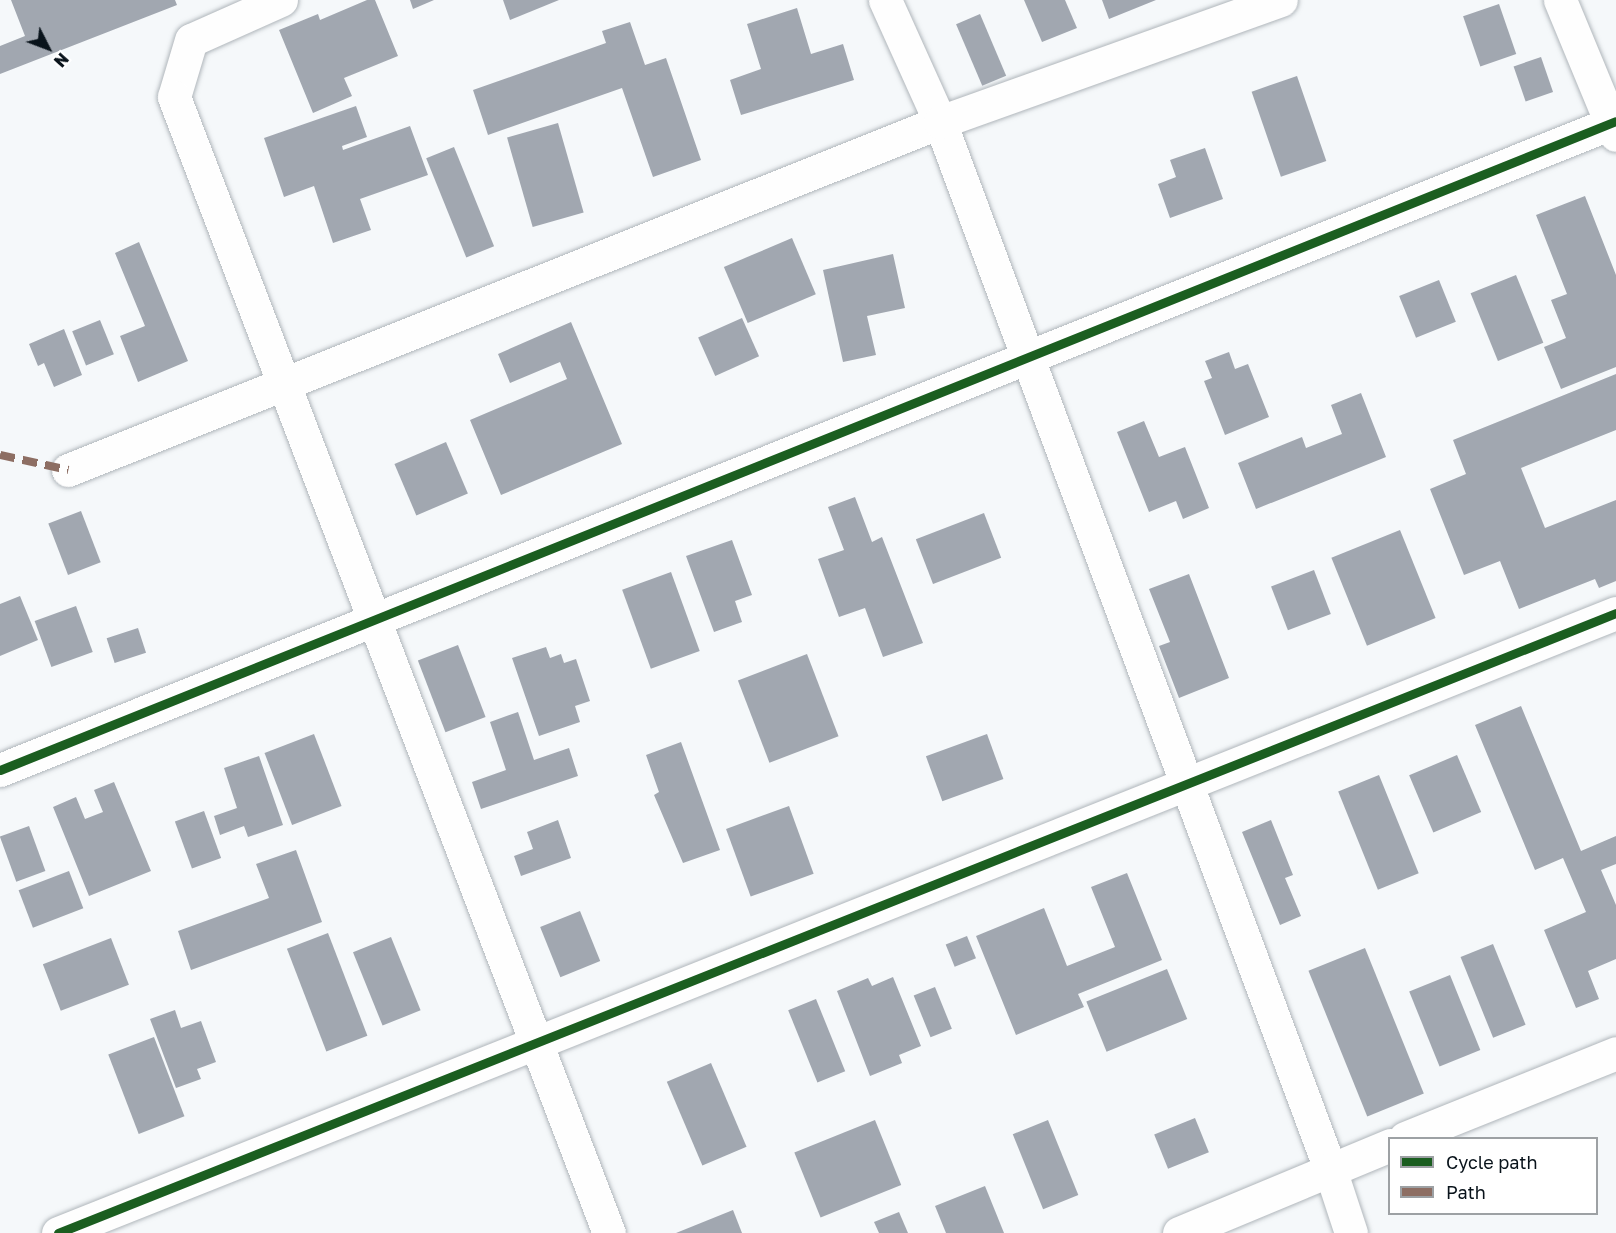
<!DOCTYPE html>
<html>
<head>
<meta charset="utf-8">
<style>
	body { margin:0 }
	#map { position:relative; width:1616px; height:1233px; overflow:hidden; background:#f5f8fa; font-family:"Golos Text",sans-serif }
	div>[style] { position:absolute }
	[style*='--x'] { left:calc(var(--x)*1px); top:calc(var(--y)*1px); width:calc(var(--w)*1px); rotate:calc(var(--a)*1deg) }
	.building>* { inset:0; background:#a1a7b0; transform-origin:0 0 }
	.roads { filter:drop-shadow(0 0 2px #b0b6bb) drop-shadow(0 0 2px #b0b6bb) }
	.minor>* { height:33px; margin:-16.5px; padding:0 16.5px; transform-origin:16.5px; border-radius:16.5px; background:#fefefe }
	.tertiary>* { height:33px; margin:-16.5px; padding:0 16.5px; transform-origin:16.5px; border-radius:16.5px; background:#fefefe }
	.quiet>* { height:8px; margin-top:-4px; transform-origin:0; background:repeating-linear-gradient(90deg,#8d6e63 0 15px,transparent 0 23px) }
	.cycleway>* { height:9px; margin:-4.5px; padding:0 4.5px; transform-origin:4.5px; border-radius:4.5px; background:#1b5e20 }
	span { translate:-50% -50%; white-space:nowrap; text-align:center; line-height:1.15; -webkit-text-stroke:6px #fff; paint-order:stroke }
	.legend { position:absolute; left:1388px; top:1137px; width:210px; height:78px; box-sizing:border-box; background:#fff; border:2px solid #9da1a4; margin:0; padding:8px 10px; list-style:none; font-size:18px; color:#09131b }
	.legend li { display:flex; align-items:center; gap:12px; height:30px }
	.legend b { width:30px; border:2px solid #9da1a4 }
	.north { position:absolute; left:18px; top:18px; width:60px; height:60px; -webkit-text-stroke:4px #fff; paint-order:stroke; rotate:132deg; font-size:16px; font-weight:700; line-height:24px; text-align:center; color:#09131b }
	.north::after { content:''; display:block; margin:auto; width:21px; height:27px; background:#09131b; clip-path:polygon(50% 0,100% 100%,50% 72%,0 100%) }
</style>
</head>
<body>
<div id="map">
	<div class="building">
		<div style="clip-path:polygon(11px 0,175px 0,177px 5px,0 74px,0 46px,25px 36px)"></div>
		<div style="clip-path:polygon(367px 0,375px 0,398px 56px,344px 78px,352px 96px,313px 113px,279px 30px,318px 14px,320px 20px)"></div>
		<div style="clip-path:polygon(410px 0,434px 0,413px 9px)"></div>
		<div style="clip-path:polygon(503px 0,559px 0,510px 20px)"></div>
		<div style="clip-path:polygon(1024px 0,1065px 0,1077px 28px,1042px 42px)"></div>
		<div style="clip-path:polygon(1102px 0,1156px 0,1109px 19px)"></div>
		<div style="left:1499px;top:4px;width:53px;height:38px;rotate:71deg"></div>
		<div style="clip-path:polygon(797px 8px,811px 54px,843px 44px,854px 80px,741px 115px,730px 80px,761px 69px,747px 24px)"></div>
		<div style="left:980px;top:14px;width:67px;height:26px;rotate:67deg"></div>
		<div style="clip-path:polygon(630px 22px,645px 65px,666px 58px,701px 160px,653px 177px,622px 88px,488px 135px,473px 90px,606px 43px,602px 31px)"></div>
		<div style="left:1541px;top:57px;width:37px;height:29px;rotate:71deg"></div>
		<div style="left:1297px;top:76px;width:90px;height:48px;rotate:71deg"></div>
		<div style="clip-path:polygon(356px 106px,367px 137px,342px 146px,343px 150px,410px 126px,428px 175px,360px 199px,371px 230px,333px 243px,314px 186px,284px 197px,264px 138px)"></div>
		<div style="left:558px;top:123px;width:93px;height:53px;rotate:74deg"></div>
		<div style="left:454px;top:147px;width:107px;height:30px;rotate:68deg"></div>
		<div style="clip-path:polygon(1205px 148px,1223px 199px,1170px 218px,1158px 184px,1176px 177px,1170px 160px)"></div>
		<div style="clip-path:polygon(1585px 196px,1616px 275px,1616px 367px,1561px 389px,1544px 347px,1566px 338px,1551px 300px,1567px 294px,1536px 215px)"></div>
		<div style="left:792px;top:238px;width:61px;height:74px;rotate:67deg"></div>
		<div style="clip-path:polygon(139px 242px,188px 361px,138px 382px,120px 336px,145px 326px,115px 253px)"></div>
		<div style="clip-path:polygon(893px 254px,905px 308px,867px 316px,876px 355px,843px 362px,823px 270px)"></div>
		<div style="left:1516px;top:275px;width:73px;height:49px;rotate:68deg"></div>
		<div style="left:1439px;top:280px;width:45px;height:43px;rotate:68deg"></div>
		<div style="left:742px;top:318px;width:42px;height:48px;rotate:66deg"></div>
		<div style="left:100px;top:320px;width:37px;height:30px;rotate:68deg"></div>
		<div style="clip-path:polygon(571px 322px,622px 444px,501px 495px,470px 420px,567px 379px,560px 362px,510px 383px,498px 354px)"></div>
		<div style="clip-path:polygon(64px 329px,82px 375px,54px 387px,44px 363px,38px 366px,29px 344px)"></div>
		<div style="clip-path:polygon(1229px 352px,1235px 369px,1248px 364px,1269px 417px,1225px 435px,1204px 381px,1212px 378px,1205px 361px)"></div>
		<div style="clip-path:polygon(1616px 374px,1616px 430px,1521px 468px,1545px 528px,1616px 500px,1616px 581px,1599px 588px,1595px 579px,1519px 609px,1500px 561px,1464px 575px,1430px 489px,1466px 474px,1453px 440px)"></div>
		<div style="clip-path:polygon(1361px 393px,1386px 457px,1256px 509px,1238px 463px,1302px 437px,1306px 448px,1342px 434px,1331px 405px)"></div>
		<div style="clip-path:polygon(1144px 421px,1159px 457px,1185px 447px,1209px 508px,1183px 519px,1176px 501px,1149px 512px,1117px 432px)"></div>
		<div style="left:446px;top:442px;width:56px;height:56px;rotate:67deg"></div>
		<div style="clip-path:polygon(855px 497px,872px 542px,882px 537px,923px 643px,883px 657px,865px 608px,839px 617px,818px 559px,844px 550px,828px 507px)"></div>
		<div style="left:81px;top:511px;width:55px;height:35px;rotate:69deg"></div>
		<div style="left:984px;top:513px;width:48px;height:73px;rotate:69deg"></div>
		<div style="left:1400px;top:530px;width:95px;height:74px;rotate:68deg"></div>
		<div style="clip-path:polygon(732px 540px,752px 595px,735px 601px,742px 622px,714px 632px,686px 556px)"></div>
		<div style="left:1314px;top:570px;width:47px;height:46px;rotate:69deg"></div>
		<div style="left:671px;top:572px;width:84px;height:52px;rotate:70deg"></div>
		<div style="clip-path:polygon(1189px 574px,1229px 678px,1179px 698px,1159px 646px,1170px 642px,1149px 589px)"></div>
		<div style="clip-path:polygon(20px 596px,38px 640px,0 656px,0 604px)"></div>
		<div style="left:76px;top:606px;width:49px;height:44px;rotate:70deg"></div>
		<div style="left:138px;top:628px;width:26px;height:33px;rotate:72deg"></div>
		<div style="left:458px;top:645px;width:77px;height:43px;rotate:69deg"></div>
		<div style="clip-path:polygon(546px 647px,550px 658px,561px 654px,564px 663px,576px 659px,590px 701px,575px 706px,580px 722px,539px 736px,512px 658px)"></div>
		<div style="left:807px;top:654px;width:88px;height:74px;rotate:69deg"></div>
		<div style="clip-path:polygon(1521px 706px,1581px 851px,1616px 836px,1616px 864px,1601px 870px,1616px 905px,1616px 959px,1588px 971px,1599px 999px,1576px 1008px,1544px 930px,1586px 912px,1563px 858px,1535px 870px,1475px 725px)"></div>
		<div style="clip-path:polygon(518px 712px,534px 760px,569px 748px,578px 776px,481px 809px,472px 782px,506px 770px,490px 722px)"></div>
		<div style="left:314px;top:734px;width:77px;height:53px;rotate:69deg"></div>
		<div style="left:987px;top:734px;width:48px;height:65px;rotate:70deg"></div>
		<div style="clip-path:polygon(681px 742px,720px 850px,683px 863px,654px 795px,659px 792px,646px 755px)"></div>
		<div style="left:1457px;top:755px;width:62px;height:52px;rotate:67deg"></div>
		<div style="clip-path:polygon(259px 756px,283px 825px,248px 837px,244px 826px,220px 835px,214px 816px,237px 808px,224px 768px)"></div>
		<div style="left:1379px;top:775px;width:106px;height:44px;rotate:68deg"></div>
		<div style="clip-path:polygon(114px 782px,151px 871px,89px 896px,53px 807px,76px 797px,85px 819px,103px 812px,94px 790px)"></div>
		<div style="left:789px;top:806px;width:72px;height:67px;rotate:70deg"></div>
		<div style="left:204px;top:811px;width:50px;height:31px;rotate:70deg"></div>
		<div style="clip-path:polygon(558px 820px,571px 858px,521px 876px,514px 856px,533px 849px,527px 832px)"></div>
		<div style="clip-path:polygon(1271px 820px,1293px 875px,1285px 878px,1301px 916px,1280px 925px,1242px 832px)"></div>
		<div style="left:29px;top:826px;width:48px;height:31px;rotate:70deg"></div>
		<div style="clip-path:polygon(296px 850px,322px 922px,191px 970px,178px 931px,269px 898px,256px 864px)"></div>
		<div style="left:69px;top:871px;width:40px;height:54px;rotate:69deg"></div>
		<div style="clip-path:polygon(1127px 873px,1162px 960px,1078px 994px,1084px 1007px,1016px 1035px,976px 936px,1044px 908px,1067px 966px,1115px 947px,1091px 887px)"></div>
		<div style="left:580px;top:911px;width:54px;height:43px;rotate:68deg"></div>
		<div style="left:328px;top:933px;width:110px;height:44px;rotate:69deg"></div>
		<div style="left:967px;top:936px;width:24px;height:23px;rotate:68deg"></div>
		<div style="left:391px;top:937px;width:79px;height:41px;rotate:68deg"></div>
		<div style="left:111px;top:938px;width:50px;height:73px;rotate:69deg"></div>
		<div style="left:1493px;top:944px;width:87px;height:35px;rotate:68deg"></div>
		<div style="left:1365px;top:948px;width:157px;height:61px;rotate:68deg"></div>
		<div style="left:1167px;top:969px;width:54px;height:87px;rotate:68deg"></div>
		<div style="left:1450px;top:975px;width:81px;height:44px;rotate:68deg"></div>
		<div style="clip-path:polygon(893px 977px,921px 1046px,899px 1055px,902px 1063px,870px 1076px,837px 991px,868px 978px,872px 986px)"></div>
		<div style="left:935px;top:987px;width:45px;height:23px;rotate:68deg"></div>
		<div style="left:816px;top:999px;width:78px;height:30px;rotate:68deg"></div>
		<div style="clip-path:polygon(175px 1010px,181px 1028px,201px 1021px,216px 1062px,197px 1069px,201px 1079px,176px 1088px,150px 1019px)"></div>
		<div style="left:154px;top:1037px;width:85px;height:49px;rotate:69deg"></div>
		<div style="left:711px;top:1063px;width:91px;height:48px;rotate:67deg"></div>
		<div style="left:1195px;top:1118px;width:37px;height:44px;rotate:68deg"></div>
		<div style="left:875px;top:1120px;width:70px;height:87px;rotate:68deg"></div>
		<div style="left:1048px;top:1120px;width:81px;height:38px;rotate:68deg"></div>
		<div style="clip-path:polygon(985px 1186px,1004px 1233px,946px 1233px,935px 1206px)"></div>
		<div style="clip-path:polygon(733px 1210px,742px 1233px,676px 1233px)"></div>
		<div style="clip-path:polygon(899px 1212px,908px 1233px,879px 1233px,874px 1222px)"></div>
	</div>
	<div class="roads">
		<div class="minor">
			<div style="--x:281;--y:0;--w:98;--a:156"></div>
			<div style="--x:191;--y:40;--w:59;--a:106.6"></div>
			<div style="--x:174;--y:97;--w:1216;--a:69.05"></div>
			<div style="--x:885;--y:0;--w:134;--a:65.7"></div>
			<div style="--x:940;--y:122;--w:1117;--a:69.57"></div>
			<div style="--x:1330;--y:1169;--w:67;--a:71.8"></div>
			<div style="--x:68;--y:470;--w:939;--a:-21.76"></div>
			<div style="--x:940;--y:122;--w:362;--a:-19.7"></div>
			<div style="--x:0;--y:770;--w:1741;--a:-21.88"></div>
			<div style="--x:1405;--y:1138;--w:227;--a:-21.9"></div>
			<div style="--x:58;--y:1233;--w:1677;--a:-21.7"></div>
			<div style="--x:1179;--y:1233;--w:229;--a:-22.6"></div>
		</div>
		<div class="tertiary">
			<div style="--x:1560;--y:0;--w:146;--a:67.5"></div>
		</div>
	</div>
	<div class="quiet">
		<div style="--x:0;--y:455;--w:70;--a:12.4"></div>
	</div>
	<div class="cycleway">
		<div style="--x:0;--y:770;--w:1741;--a:-21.88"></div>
		<div style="--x:58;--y:1233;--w:1677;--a:-21.7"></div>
	</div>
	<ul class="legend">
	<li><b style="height:8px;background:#1b5e20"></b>Cycle path</li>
	<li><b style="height:8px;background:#8d6e63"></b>Path</li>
	</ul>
	<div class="north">N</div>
</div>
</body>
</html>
